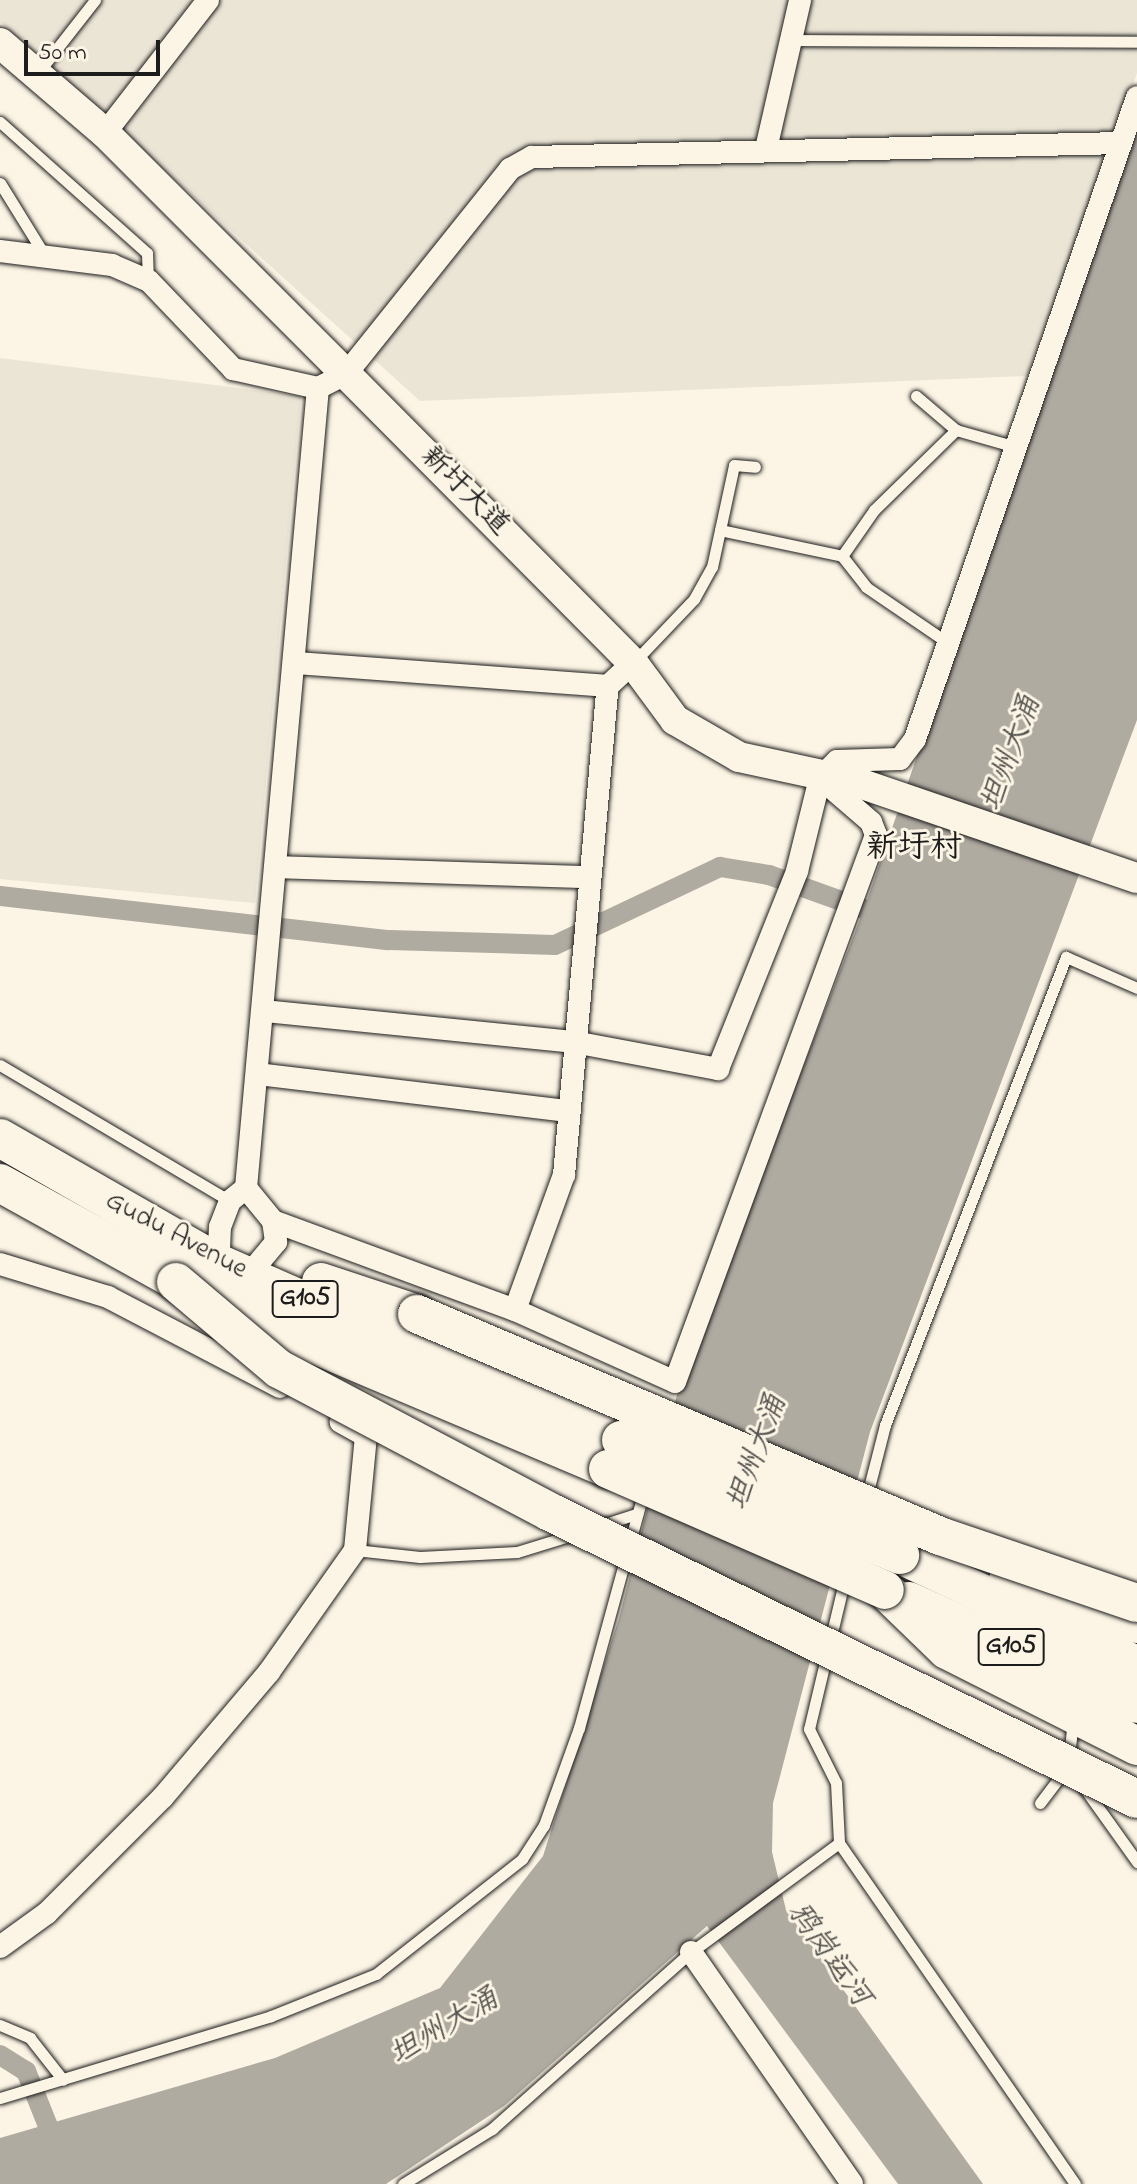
<!DOCTYPE html>
<html>
<head>
<meta charset="utf-8">
<style>
	body { margin:0 }
	#map { position:relative; width:1137px; height:2184px; overflow:hidden; background:#fcf5e5; font-family:"Indie Flower","LXGW WenKai TC",sans-serif }
	div>[style] { position:absolute }
	[style*='--x'] { left:calc(var(--x)*1px); top:calc(var(--y)*1px); width:calc(var(--w)*1px); rotate:calc(var(--a)*1deg) }
	.built>* { inset:0; background:#ebe5d6 }
	.water>* { inset:0; background:#b0aba1 }
	.canal>* { height:20px; margin:-10px; padding:0 10px; transform-origin:10px; border-radius:10px; background:#b0aba1 }
	.roads { filter:drop-shadow(0 0 2px #1c1c1c) drop-shadow(0 0 2px #1c1c1c) }
	.lane>* { height:11px; margin:-5.5px; padding:0 5.5px; transform-origin:5.5px; border-radius:5.5px; background:#fcf5e5 }
	.street>* { height:22px; margin:-11px; padding:0 11px; transform-origin:11px; border-radius:11px; background:#fcf5e5 }
	.secondary>* { height:30px; margin:-15px; padding:0 15px; transform-origin:15px; border-radius:15px; background:#fcf5e5 }
	.highway>* { height:38px; margin:-19px; padding:0 19px; transform-origin:19px; border-radius:19px; background:#fcf5e5 }
	.bridges { filter:drop-shadow(0 0 2px #1c1c1c) drop-shadow(0 0 2px #1c1c1c) }
	.highway-bridge>* { height:38px; margin:-19px; padding:0 19px; transform-origin:19px; border-radius:19px; background:#fcf5e5 }
	span { translate:-50% -50%; white-space:nowrap; text-align:center; line-height:1.15; -webkit-text-stroke:6px #fcf5e5; paint-order:stroke }
	.shield-label span { padding:2px 6px; background:#fcf5e5; border:2px solid; border-radius:6px; -webkit-text-stroke-width:0 }
	.shield-label { font-size:26px; color:#1c1c1c; font-weight:700 }
	.street-label { font-size:28px; color:#1c1c1c }
	.water-label { font-size:30px; color:#575551; font-style:italic }
	.quarter-label { font-size:32px; color:#1c1c1c }
	.scale { position:absolute; left:24px; top:40px; width:136px; height:36px; box-sizing:border-box; border:4px solid #1c1c1c; border-top:0; padding-left:10px; font-size:24px; line-height:28px; white-space:nowrap; color:#1c1c1c; -webkit-text-stroke:6px #fcf5e5; paint-order:stroke }
</style>
</head>
<body>
<div id="map">
	<div class="built">
		<div style="clip-path:polygon(0 0,1137px 0,1137px 73px,1027px 376px,420px 401px,0 22px)"></div>
		<div style="clip-path:polygon(0 358px,301px 396px,255px 903px,0 879px)"></div>
	</div>
	<div class="water">
		<div style="clip-path:polygon(1137px 122px,1137px 720px,870px 1432px,773px 1803px,772px 1852px,786px 1910px,983px 2184px,898px 2184px,707px 1926px,504px 2106px,386px 2184px,0 2184px,0 2138px,275px 2058px,440px 1988px,543px 1856px,619px 1618px,678px 1391px,864px 909px)"></div>
	</div>
	<div class="canal">
		<div style="--x:0;--y:896;--w:391;--a:6.5"></div>
		<div style="--x:389;--y:940;--w:166;--a:1.7"></div>
		<div style="--x:555;--y:945;--w:183;--a:-25.3"></div>
		<div style="--x:720;--y:867;--w:50;--a:9.3"></div>
		<div style="--x:769;--y:875;--w:101;--a:19.7"></div>
		<div style="--x:0;--y:2055;--w:31;--a:32"></div>
		<div style="--x:26;--y:2071;--w:86;--a:68.2"></div>
	</div>
	<div class="roads">
		<div class="lane">
			<div style="--x:791;--y:40;--w:346;--a:0.3"></div>
			<div style="--x:37;--y:74;--w:94;--a:-51.9"></div>
			<div style="--x:0;--y:122;--w:197;--a:41.7"></div>
			<div style="--x:147;--y:253;--w:27;--a:88"></div>
			<div style="--x:0;--y:183;--w:86;--a:58.3"></div>
			<div style="--x:916;--y:396;--w:52;--a:40.4"></div>
			<div style="--x:956;--y:430;--w:62;--a:15.8"></div>
			<div style="--x:720;--y:530;--w:125;--a:12"></div>
			<div style="--x:842;--y:556;--w:39;--a:52"></div>
			<div style="--x:866;--y:587;--w:99;--a:34.3"></div>
			<div style="--x:842;--y:556;--w:56;--a:-55.2"></div>
			<div style="--x:874;--y:510;--w:115;--a:-44.3"></div>
			<div style="--x:635;--y:661;--w:86;--a:-46.4"></div>
			<div style="--x:694;--y:599;--w:37;--a:-61"></div>
			<div style="--x:712;--y:567;--w:104;--a:-77.8"></div>
			<div style="--x:734;--y:465;--w:21;--a:5"></div>
			<div style="--x:0;--y:1065;--w:267;--a:30.6"></div>
			<div style="--x:866;--y:1499;--w:76;--a:-75.6"></div>
			<div style="--x:885;--y:1425;--w:502;--a:-68.86"></div>
			<div style="--x:1066;--y:957;--w:77;--a:23.6"></div>
			<div style="--x:599;--y:1526;--w:40;--a:-18"></div>
			<div style="--x:355;--y:1550;--w:65;--a:6.1"></div>
			<div style="--x:420;--y:1557;--w:97;--a:-3"></div>
			<div style="--x:517;--y:1552;--w:61;--a:-17.2"></div>
			<div style="--x:845;--y:1578;--w:155;--a:103.4"></div>
			<div style="--x:809;--y:1729;--w:60;--a:63.4"></div>
			<div style="--x:836;--y:1783;--w:60;--a:87.1"></div>
			<div style="--x:839;--y:1843;--w:415;--a:55.3"></div>
			<div style="--x:1085;--y:1789;--w:90;--a:54.5"></div>
			<div style="--x:1040;--y:1803;--w:46;--a:-52.9"></div>
			<div style="--x:1068;--y:1766;--w:46;--a:-83.8"></div>
			<div style="--x:0;--y:2025;--w:33;--a:23"></div>
			<div style="--x:30;--y:2038;--w:53;--a:51.8"></div>
			<div style="--x:0;--y:2098;--w:283;--a:-16.8"></div>
			<div style="--x:271;--y:2016;--w:113;--a:-21.8"></div>
			<div style="--x:376;--y:1974;--w:186;--a:-38.2"></div>
			<div style="--x:522;--y:1859;--w:40;--a:-57.1"></div>
			<div style="--x:544;--y:1825;--w:103;--a:-70.2"></div>
			<div style="--x:579;--y:1728;--w:247;--a:-74.7"></div>
			<div style="--x:403;--y:2184;--w:105;--a:-31.7"></div>
			<div style="--x:492;--y:2129;--w:266;--a:-41.7"></div>
			<div style="--x:691;--y:1952;--w:184;--a:-36.4"></div>
		</div>
		<div class="street">
			<div style="--x:105;--y:133;--w:168;--a:-52.2"></div>
			<div style="--x:766;--y:149;--w:153;--a:-77.1"></div>
			<div style="--x:0;--y:251;--w:113;--a:7.1"></div>
			<div style="--x:112;--y:265;--w:40;--a:23.4"></div>
			<div style="--x:149;--y:281;--w:122;--a:46.3"></div>
			<div style="--x:233;--y:369;--w:87;--a:12.6"></div>
			<div style="--x:297;--y:663;--w:312;--a:4.2"></div>
			<div style="--x:277;--y:867;--w:309;--a:1.9"></div>
			<div style="--x:264;--y:1011;--w:312;--a:5.7"></div>
			<div style="--x:574;--y:1042;--w:147;--a:10.6"></div>
			<div style="--x:718;--y:1069;--w:213;--a:-68.2"></div>
			<div style="--x:797;--y:871;--w:96;--a:-76.1"></div>
			<div style="--x:820;--y:778;--w:24;--a:-45"></div>
			<div style="--x:837;--y:761;--w:63;--a:-1.8"></div>
			<div style="--x:900;--y:759;--w:25;--a:-53"></div>
			<div style="--x:915;--y:739;--w:679;--a:-70.92"></div>
			<div style="--x:257;--y:1074;--w:313;--a:6.8"></div>
			<div style="--x:273;--y:1221;--w:258;--a:20.2"></div>
			<div style="--x:515;--y:1310;--w:175;--a:24.2"></div>
			<div style="--x:675;--y:1382;--w:583;--a:-69.82"></div>
			<div style="--x:876;--y:835;--w:14;--a:-111"></div>
			<div style="--x:871;--y:822;--w:67;--a:-139.2"></div>
			<div style="--x:0;--y:1264;--w:113;--a:17"></div>
			<div style="--x:108;--y:1297;--w:194;--a:27.6"></div>
			<div style="--x:218;--y:1272;--w:45;--a:-87.5"></div>
			<div style="--x:220;--y:1227;--w:28;--a:-69"></div>
			<div style="--x:230;--y:1201;--w:21;--a:-39"></div>
			<div style="--x:246;--y:1188;--w:803;--a:-84.86"></div>
			<div style="--x:318;--y:388;--w:31;--a:-27"></div>
			<div style="--x:346;--y:374;--w:263;--a:-51.3"></div>
			<div style="--x:510;--y:169;--w:25;--a:-29"></div>
			<div style="--x:532;--y:157;--w:589;--a:-1.36"></div>
			<div style="--x:241;--y:1284;--w:55;--a:-50.2"></div>
			<div style="--x:276;--y:1242;--w:21;--a:-98"></div>
			<div style="--x:273;--y:1221;--w:43;--a:-129.3"></div>
			<div style="--x:515;--y:1310;--w:144;--a:-70.1"></div>
			<div style="--x:564;--y:1175;--w:491;--a:-84.9"></div>
			<div style="--x:608;--y:686;--w:34;--a:-43"></div>
			<div style="--x:0;--y:1947;--w:58;--a:-35.9"></div>
			<div style="--x:47;--y:1913;--w:164;--a:-45"></div>
			<div style="--x:163;--y:1797;--w:164;--a:-49.7"></div>
			<div style="--x:269;--y:1672;--w:149;--a:-54.8"></div>
			<div style="--x:355;--y:1550;--w:115;--a:-84.5"></div>
			<div style="--x:366;--y:1436;--w:29;--a:-151"></div>
			<div style="--x:691;--y:1952;--w:282;--a:55.2"></div>
		</div>
		<div class="secondary">
			<div style="--x:0;--y:43;--w:138;--a:40.6"></div>
			<div style="--x:105;--y:133;--w:341;--a:45"></div>
			<div style="--x:346;--y:374;--w:407;--a:45.2"></div>
			<div style="--x:633;--y:663;--w:71;--a:53.6"></div>
			<div style="--x:675;--y:720;--w:74;--a:30"></div>
			<div style="--x:739;--y:757;--w:123;--a:12.2"></div>
			<div style="--x:859;--y:783;--w:294;--a:18.9"></div>
		</div>
		<div class="highway">
			<div style="--x:0;--y:1138;--w:251;--a:29.8"></div>
			<div style="--x:218;--y:1263;--w:440;--a:23.7"></div>
			<div style="--x:0;--y:1183;--w:249;--a:29"></div>
			<div style="--x:218;--y:1304;--w:423;--a:22.9"></div>
			<div style="--x:321;--y:1282;--w:101;--a:18.4"></div>
			<div style="--x:900;--y:1555;--w:261;--a:24.9"></div>
			<div style="--x:1007;--y:1583;--w:136;--a:17.5"></div>
			<div style="--x:885;--y:1590;--w:86;--a:44.1"></div>
			<div style="--x:947;--y:1650;--w:213;--a:26.8"></div>
			<div style="--x:909;--y:1601;--w:250;--a:24.3"></div>
		</div>
	</div>
	<div class="bridges">
		<div class="highway-bridge">
			<div style="--x:176;--y:1282;--w:135;--a:40.2"></div>
			<div style="--x:279;--y:1369;--w:306;--a:27.8"></div>
			<div style="--x:550;--y:1512;--w:653;--a:26.06"></div>
			<div style="--x:417;--y:1314;--w:568;--a:23"></div>
			<div style="--x:940;--y:1536;--w:208;--a:18.8"></div>
			<div style="--x:621;--y:1440;--w:302;--a:22.4"></div>
			<div style="--x:608;--y:1469;--w:302;--a:23.6"></div>
		</div>
	</div>
	<div class="shield-label">
		<span style="left:305px;top:1299px">G105</span>
		<span style="left:1011px;top:1647px">G105</span>
	</div>
	<div class="street-label">
		<span style="left:464px;top:492px;rotate:45deg">新圩大道</span>
		<span style="left:176px;top:1236px;rotate:28deg">Gudu Avenue</span>
	</div>
	<div class="water-label">
		<span style="left:1012px;top:754px;rotate:-70deg">坦州大涌</span>
		<span style="left:758px;top:1453px;rotate:-70deg">坦州大涌</span>
		<span style="left:828px;top:1955px;rotate:54deg">鸦岗运河</span>
		<span style="left:445px;top:2028px;rotate:-31deg">坦州大涌</span>
	</div>
	<div class="quarter-label">
		<span style="left:914px;top:849px">新圩村</span>
	</div>
	<div class="scale">50 m</div>
</div>
</body>
</html>
